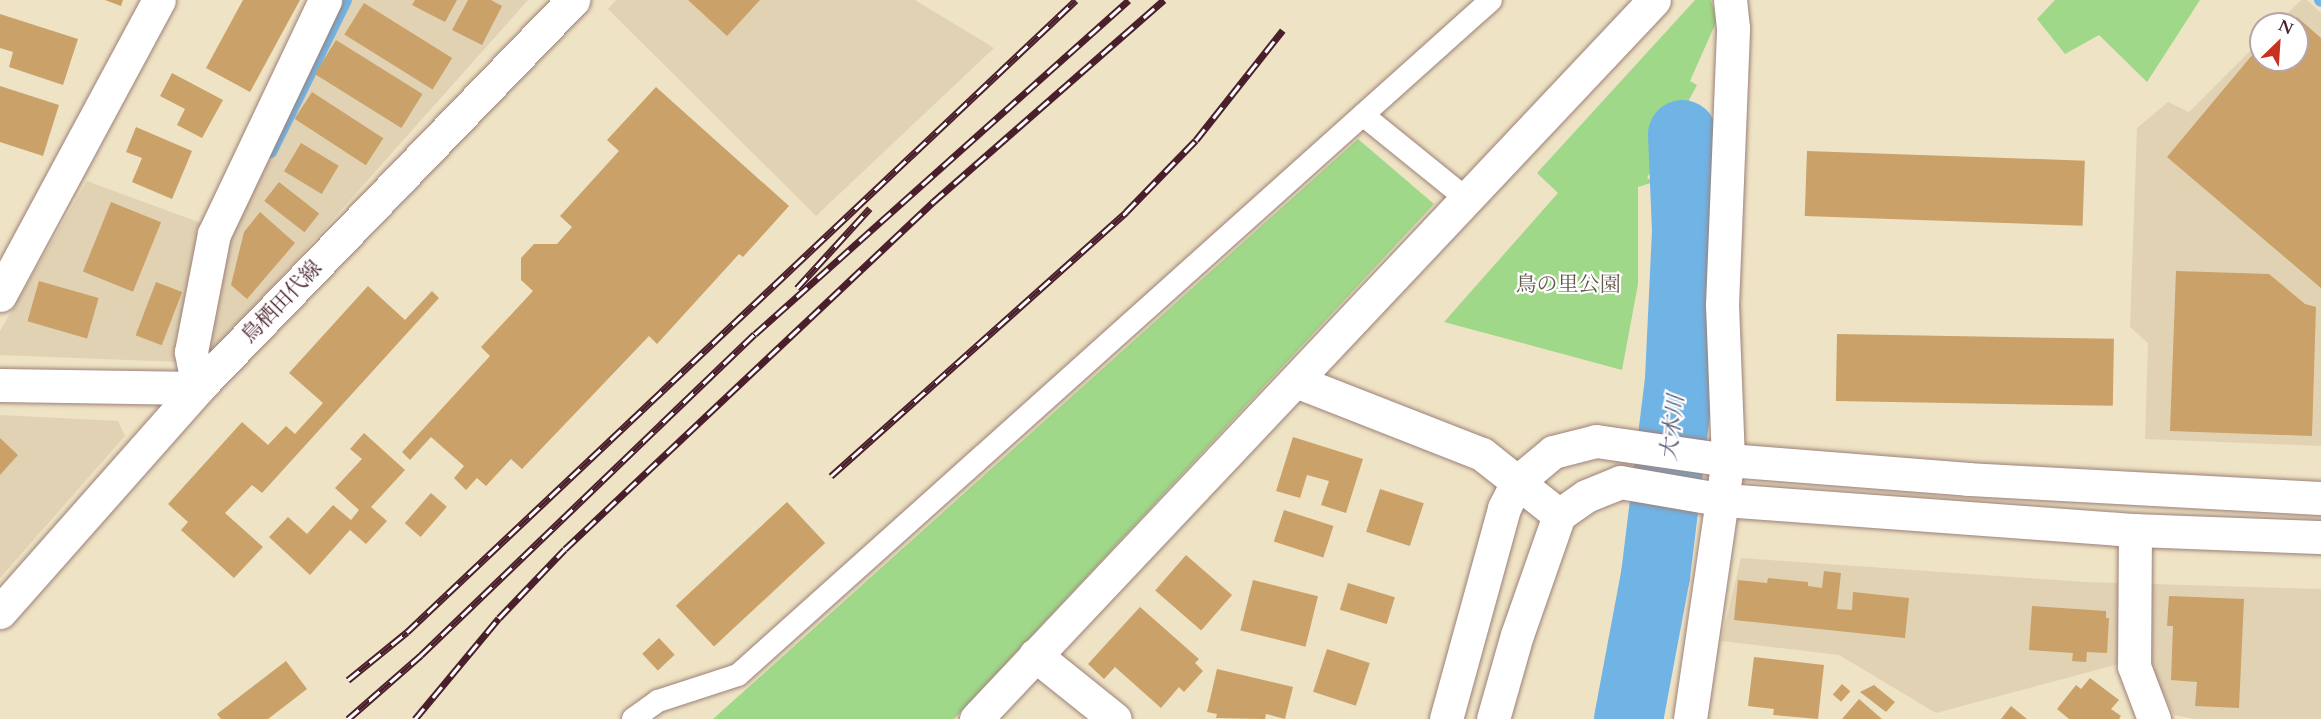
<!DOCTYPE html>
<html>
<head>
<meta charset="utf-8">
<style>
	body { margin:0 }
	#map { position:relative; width:2321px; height:719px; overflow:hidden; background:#efe3c5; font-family:Cardo,"Noto Serif JP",serif }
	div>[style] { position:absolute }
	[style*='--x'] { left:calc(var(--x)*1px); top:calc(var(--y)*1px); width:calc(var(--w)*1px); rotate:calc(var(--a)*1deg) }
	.built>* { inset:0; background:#e2d2b4 }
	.green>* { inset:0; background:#a0d88a }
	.stream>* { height:12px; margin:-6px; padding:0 6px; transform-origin:6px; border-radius:6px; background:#70b3e5 }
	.river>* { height:69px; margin:-34.5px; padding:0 34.5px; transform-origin:34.5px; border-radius:34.5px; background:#70b3e5 }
	.building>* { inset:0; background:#caa168; transform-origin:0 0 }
	.roads { filter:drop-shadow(0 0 2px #9c8178) drop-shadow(0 0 2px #9c8178) }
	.lane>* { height:22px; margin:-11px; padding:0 11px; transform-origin:11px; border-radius:11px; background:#fff }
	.street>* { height:33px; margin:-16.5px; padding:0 16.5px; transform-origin:16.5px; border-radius:16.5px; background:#fff }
	.secondary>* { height:33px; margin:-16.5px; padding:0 16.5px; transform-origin:16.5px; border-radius:16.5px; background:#fff }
	.rail>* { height:7px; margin-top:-3.5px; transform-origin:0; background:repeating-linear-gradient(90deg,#fff 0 14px,#4a1f2b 0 28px); box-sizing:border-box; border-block:2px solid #4a1f2b }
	span { translate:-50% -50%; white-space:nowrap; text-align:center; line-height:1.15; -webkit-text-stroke:4.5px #fff; paint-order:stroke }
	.park-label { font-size:21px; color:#645648 }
	.street-label { font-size:21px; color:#4a1f2b }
	.water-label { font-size:22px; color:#595a75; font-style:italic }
	.north { position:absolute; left:2249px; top:12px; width:60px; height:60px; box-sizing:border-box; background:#fff; border:2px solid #b7a5aa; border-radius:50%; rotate:25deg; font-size:16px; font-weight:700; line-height:24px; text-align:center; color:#4a1f2b }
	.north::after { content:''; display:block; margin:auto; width:21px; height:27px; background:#c8321e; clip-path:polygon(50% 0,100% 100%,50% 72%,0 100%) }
</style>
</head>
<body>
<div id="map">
	<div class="built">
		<div style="clip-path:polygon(339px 0,528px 0,205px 363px,0 355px,0 331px,87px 181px,228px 233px)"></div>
		<div style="clip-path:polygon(616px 0,915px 0,994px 48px,816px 216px,608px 9px)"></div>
		<div style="clip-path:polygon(2301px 0,2307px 0,2321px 13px,2321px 446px,2145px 439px,2148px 343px,2130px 327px,2137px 128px,2168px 102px,2189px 112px,2261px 40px,2261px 60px,2297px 60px,2297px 24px,2277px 24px)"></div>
		<div style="clip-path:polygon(0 415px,118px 421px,125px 436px,0 578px)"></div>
		<div style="clip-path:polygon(1741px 558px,2085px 582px,2321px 589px,2321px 719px,2195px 719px,2174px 715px,2145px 657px,1936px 713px,1839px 655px,1721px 641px)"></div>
	</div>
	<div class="green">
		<div style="clip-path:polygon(1695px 0,1711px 0,1717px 20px,1690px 81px,1697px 85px,1647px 178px,1654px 182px,1638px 187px,1638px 284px,1622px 370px,1444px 322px,1558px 193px,1537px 173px)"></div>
		<div style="clip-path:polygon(2055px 0,2200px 0,2147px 82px,2099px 35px,2065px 54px,2037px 19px)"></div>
		<div style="clip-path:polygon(1358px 139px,1434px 204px,954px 719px,713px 719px)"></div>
	</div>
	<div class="stream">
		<div style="--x:2320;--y:0;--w:1;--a:45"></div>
		<div style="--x:271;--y:152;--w:169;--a:-63.7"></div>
	</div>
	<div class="river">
		<div style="--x:1628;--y:719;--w:147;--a:-79.4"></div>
		<div style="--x:1655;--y:575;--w:197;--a:-83"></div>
		<div style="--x:1679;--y:379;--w:149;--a:-87.3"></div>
		<div style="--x:1686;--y:230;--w:96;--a:-92.4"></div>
	</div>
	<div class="building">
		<div style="clip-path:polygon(105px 0,123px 0,121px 6px)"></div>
		<div style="clip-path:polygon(243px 0,300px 0,250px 92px,206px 68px)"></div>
		<div style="clip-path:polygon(415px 0,457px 0,445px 22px,412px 5px)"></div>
		<div style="clip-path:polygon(468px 0,491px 0,502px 6px,482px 45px,452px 30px)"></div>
		<div style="clip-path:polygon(688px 0,760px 0,727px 36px)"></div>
		<div style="left:364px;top:3px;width:104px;height:37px;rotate:32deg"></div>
		<div style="clip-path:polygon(0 14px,78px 39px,63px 85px,9px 67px,13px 52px,0 48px)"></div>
		<div style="clip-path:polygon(2297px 17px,2321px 38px,2321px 288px,2167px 157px,2258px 48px,2261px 60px,2297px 60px,2297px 24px,2291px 24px)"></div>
		<div style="left:336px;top:40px;width:102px;height:40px;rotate:32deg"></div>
		<div style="clip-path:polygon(172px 73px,223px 100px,202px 138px,177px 125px,185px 109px,160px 96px)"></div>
		<div style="clip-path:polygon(0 86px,59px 105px,43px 156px,0 142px)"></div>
		<div style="clip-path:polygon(656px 87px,789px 206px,743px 257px,739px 254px,657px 344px,649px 336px,522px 469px,511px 459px,486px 486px,477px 478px,466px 490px,454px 478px,464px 466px,431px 437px,410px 460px,402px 452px,490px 356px,481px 347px,533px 291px,521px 280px,521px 258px,534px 244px,557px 244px,572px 227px,560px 216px,619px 151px,607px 140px)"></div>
		<div style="left:312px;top:92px;width:85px;height:32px;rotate:33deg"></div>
		<div style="clip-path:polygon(136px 127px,192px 151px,172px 199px,132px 182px,142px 158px,126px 152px)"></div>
		<div style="left:301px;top:143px;width:44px;height:33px;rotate:31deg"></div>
		<div style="left:1807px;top:151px;width:278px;height:65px;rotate:2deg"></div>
		<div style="left:279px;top:182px;width:51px;height:24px;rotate:38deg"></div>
		<div style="left:111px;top:202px;width:54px;height:75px;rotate:22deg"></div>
		<div style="clip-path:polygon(260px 212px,295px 243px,247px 299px,231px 285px,244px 232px)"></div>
		<div style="clip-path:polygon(2176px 271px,2269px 274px,2305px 304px,2316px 307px,2312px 436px,2170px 431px)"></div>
		<div style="left:39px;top:281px;width:62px;height:42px;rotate:16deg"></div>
		<div style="left:156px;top:282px;width:28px;height:57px;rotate:21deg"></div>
		<div style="clip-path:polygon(368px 286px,405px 320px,432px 291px,439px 298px,262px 493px,252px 485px,225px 513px,263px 547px,234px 578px,181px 530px,188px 522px,168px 504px,242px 422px,268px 445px,286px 426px,295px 434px,323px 403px,289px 373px)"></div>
		<div style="left:1837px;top:334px;width:277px;height:67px;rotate:1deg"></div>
		<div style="clip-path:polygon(364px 433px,405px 470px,371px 507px,387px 521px,366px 544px,350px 530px,310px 575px,269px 537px,288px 517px,307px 534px,333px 505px,351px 520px,359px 510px,335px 488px,362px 459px,350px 449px)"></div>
		<div style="clip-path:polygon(1293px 437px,1363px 459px,1346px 513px,1321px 505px,1329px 481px,1307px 475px,1300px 498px,1276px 491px)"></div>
		<div style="clip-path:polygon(0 438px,18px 455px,0 475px)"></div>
		<div style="left:1380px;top:489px;width:46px;height:45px;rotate:18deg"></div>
		<div style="left:431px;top:493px;width:21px;height:40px;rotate:41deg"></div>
		<div style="left:787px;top:502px;width:56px;height:152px;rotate:47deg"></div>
		<div style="left:1284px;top:510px;width:52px;height:33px;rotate:18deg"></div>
		<div style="left:1186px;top:555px;width:61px;height:47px;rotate:41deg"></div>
		<div style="clip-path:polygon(1824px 571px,1841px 573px,1837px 609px,1852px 610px,1853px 592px,1909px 598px,1905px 638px,1734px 620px,1738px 580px,1767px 583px,1768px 578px,1808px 582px,1808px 586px,1822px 588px)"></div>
		<div style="left:1253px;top:580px;width:67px;height:52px;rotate:14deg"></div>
		<div style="left:1348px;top:583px;width:49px;height:28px;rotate:17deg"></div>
		<div style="clip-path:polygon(2169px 596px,2244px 599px,2239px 708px,2195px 706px,2197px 682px,2171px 680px,2173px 626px,2167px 626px)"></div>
		<div style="clip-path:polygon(2032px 606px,2106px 611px,2106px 618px,2109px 618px,2107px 653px,2087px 652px,2086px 662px,2072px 661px,2073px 653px,2029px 650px)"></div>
		<div style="clip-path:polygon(1140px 607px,1199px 659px,1195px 663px,1203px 671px,1184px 692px,1179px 687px,1161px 708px,1115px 667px,1104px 679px,1088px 664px)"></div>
		<div style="left:659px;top:638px;width:23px;height:23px;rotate:47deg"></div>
		<div style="left:1327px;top:649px;width:45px;height:45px;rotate:18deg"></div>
		<div style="clip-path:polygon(1754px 657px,1824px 665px,1818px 719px,1773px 715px,1774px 709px,1748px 706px)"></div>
		<div style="clip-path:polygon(286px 661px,307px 689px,268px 719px,221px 719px,217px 714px)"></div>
		<div style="clip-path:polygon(1217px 669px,1293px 687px,1285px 719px,1266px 714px,1265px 719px,1216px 718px,1217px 714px,1207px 712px)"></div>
		<div style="clip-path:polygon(2090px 678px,2119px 700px,2111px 709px,2121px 716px,2119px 719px,2069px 719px,2057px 709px,2076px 685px,2081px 689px)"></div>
		<div style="left:1842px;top:684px;width:11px;height:14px;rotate:41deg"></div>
		<div style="clip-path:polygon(1874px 685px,1895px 702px,1886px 712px,1860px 692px)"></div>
		<div style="clip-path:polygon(1859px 699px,1882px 719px,1842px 719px)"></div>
		<div style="clip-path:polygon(2011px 706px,2027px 719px,2001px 719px)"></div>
	</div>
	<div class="roads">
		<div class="lane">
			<div style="--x:1363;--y:115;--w:135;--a:39"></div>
			<div style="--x:633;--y:719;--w:31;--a:-36"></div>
			<div style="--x:658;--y:701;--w:84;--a:-18"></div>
			<div style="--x:738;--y:675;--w:1011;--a:-41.87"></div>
		</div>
		<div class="street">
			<div style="--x:0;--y:295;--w:335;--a:-61.7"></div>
			<div style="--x:1298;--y:382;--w:198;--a:21.4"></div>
			<div style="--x:1482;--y:454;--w:98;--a:38.4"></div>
			<div style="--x:0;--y:385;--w:198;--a:0.9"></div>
			<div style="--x:198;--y:388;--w:37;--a:-101"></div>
			<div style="--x:191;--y:352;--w:120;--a:-79"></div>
			<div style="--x:214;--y:234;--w:259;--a:-64.6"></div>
			<div style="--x:2135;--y:530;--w:136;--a:90.4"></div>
			<div style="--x:2134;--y:666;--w:57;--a:69.3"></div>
			<div style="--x:1035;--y:655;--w:102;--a:38.7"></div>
			<div style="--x:976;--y:719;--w:988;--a:-46.68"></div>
			<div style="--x:1690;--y:719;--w:262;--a:-81.7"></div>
			<div style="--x:1728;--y:460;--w:155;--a:-92.2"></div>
			<div style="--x:1722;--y:305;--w:277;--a:-87.7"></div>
			<div style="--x:1733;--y:28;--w:28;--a:-96"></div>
		</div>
		<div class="secondary">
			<div style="--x:0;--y:612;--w:299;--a:-48.5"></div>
			<div style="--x:198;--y:388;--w:540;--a:-45.98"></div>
			<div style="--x:1446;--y:719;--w:219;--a:-74.6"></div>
			<div style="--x:1504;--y:508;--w:29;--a:-63"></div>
			<div style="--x:1517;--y:482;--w:47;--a:-39.8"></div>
			<div style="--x:1553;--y:452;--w:44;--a:-14.3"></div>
			<div style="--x:1596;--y:441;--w:133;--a:8.2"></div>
			<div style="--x:1728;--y:460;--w:241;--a:4.5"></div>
			<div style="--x:1968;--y:479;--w:354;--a:3.1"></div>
			<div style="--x:1493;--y:719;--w:87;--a:-74.1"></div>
			<div style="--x:1517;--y:635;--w:127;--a:-70.7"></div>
			<div style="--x:1559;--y:515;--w:33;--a:-35"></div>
			<div style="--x:1586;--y:496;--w:37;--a:-22"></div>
			<div style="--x:1620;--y:482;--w:106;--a:9.8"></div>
			<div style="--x:1724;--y:500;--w:412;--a:4.2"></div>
			<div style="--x:2135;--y:530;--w:186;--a:2.2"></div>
		</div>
	</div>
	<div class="rail">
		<div style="--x:797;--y:288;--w:108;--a:-47.6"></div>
		<div style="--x:831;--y:476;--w:396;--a:-41.8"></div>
		<div style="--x:1126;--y:212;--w:100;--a:-45.8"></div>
		<div style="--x:1196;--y:140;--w:140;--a:-51.7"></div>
		<div style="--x:348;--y:680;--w:76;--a:-39.1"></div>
		<div style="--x:407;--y:632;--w:920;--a:-43.37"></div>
		<div style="--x:348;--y:719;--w:97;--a:-41.2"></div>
		<div style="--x:421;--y:655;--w:463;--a:-43.9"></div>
		<div style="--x:755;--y:334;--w:501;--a:-41.77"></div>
		<div style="--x:415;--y:719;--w:131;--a:-50.3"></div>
		<div style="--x:499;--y:618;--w:95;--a:-46.3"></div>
		<div style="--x:565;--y:549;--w:506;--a:-43.32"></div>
		<div style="--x:933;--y:202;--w:307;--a:-41.2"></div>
	</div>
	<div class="park-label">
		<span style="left:1568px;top:285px">鳥の里公園</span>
	</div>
	<div class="street-label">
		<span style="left:282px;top:302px;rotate:-46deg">鳥栖田代線</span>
	</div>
	<div class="water-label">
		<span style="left:1673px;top:428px;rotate:-83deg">大木川</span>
	</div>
	<div class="north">N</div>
</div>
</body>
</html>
